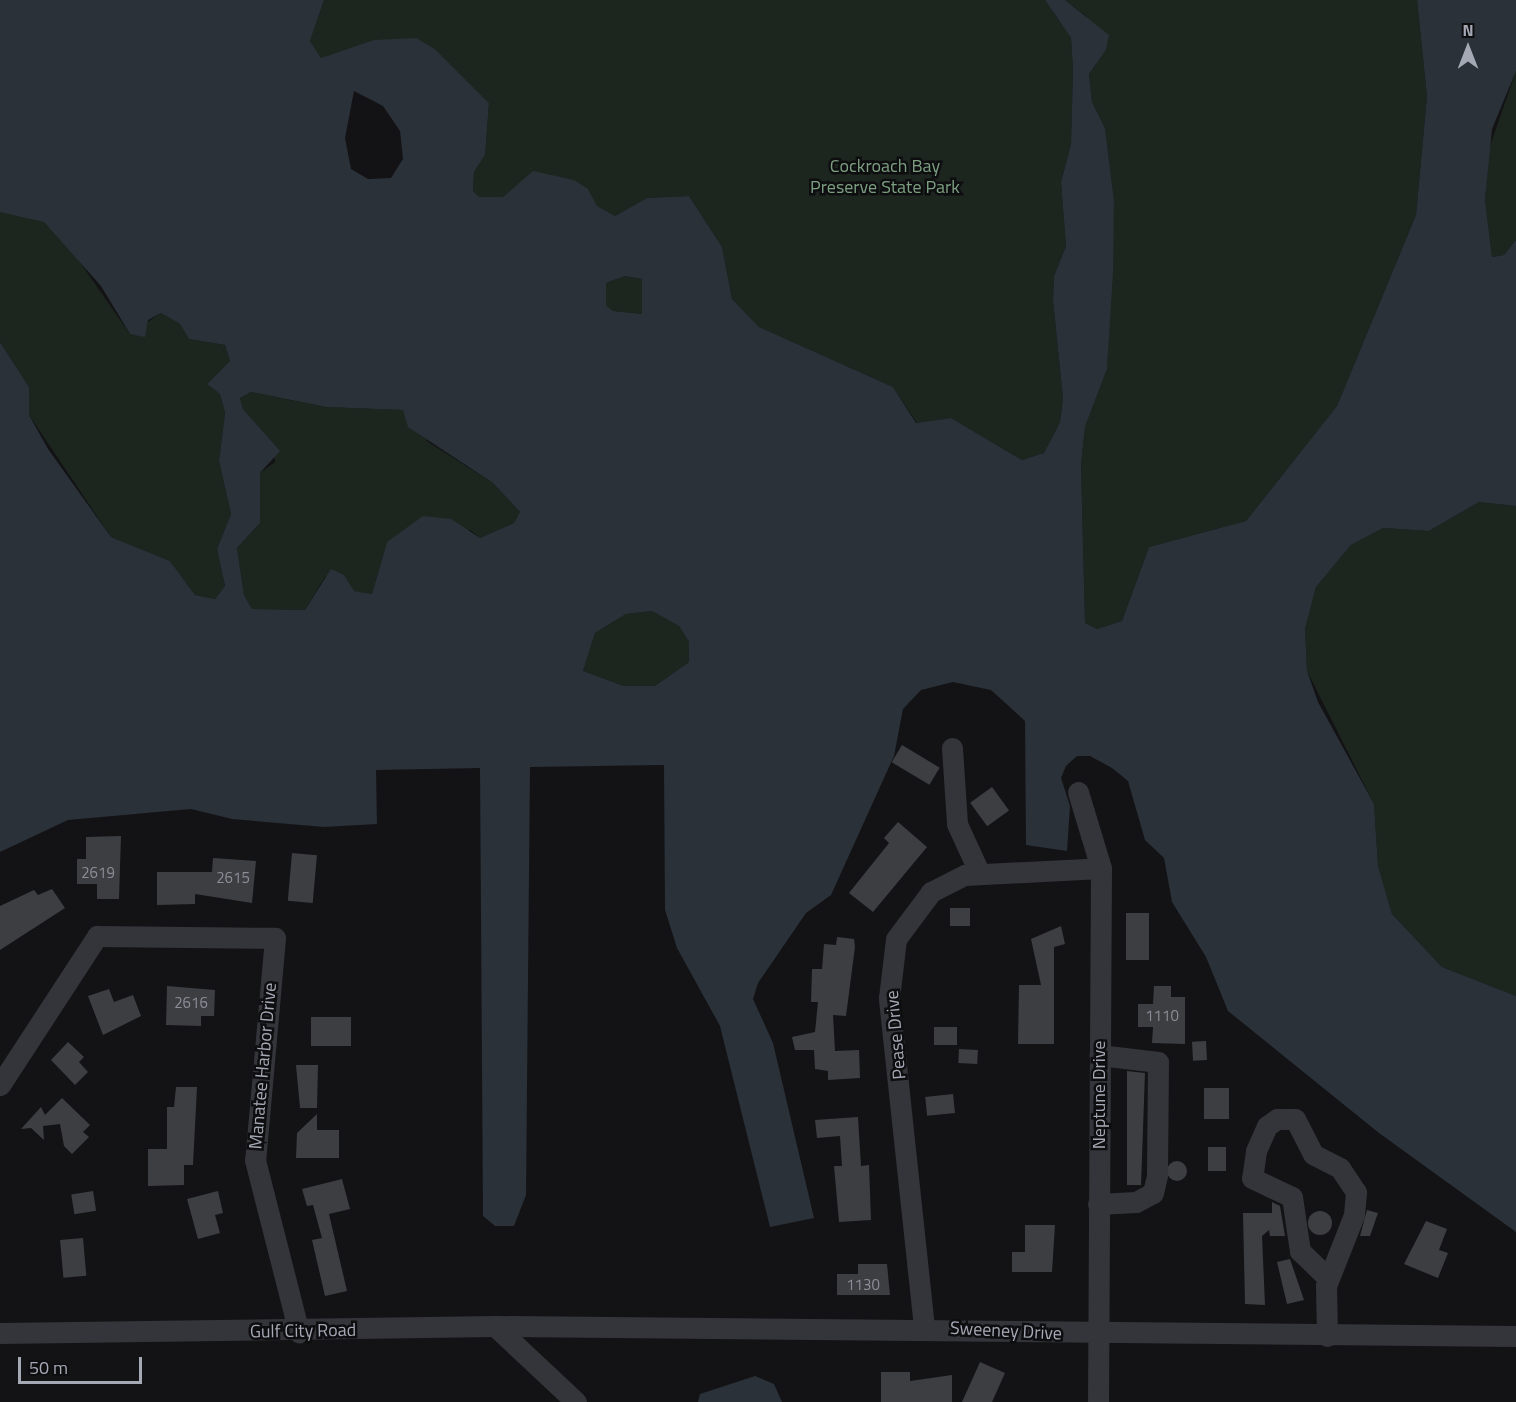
<!DOCTYPE html>
<html>
<head>
<meta charset="utf-8">
<style>
	body { margin:0 }
	#map { position:relative; width:1516px; height:1402px; overflow:hidden; background:#131315; font-family:"Titillium Web",sans-serif }
	div>[style] { position:absolute }
	[style*='--x'] { left:calc(var(--x)*1px); top:calc(var(--y)*1px); width:calc(var(--w)*1px); rotate:calc(var(--a)*1deg) }
	.green>* { inset:0; background:#1d251f }
	.water>* { inset:0; background:#2a3138 }
	.building>* { inset:0; background:#3d3e42; transform-origin:0 0 }
	.round { border-radius:50% }
	.minor>* { height:21px; margin:-10.5px; padding:0 10.5px; transform-origin:10.5px; border-radius:10.5px; background:#34353a }
	span { translate:-50% -50%; white-space:nowrap; text-align:center; line-height:1.15; -webkit-text-stroke:5px #0e0e10; paint-order:stroke }
	.number-label { font-size:15px; color:#8b8e98 }
	.number-label span { -webkit-text-stroke-width:0 }
	.park-label { font-size:18px; color:#7ca081 }
	.street-label { font-size:18px; color:#a5a9b5 }
	.north { position:absolute; left:1438px; top:18px; width:60px; height:60px; -webkit-text-stroke:4px #0e0e10; paint-order:stroke; rotate:0deg; font-size:16px; font-weight:700; line-height:24px; text-align:center; color:#a5a9b5 }
	.north::after { content:''; display:block; margin:auto; width:21px; height:27px; background:#a5a9b5; clip-path:polygon(50% 0,100% 100%,50% 72%,0 100%) }
	.scale { position:absolute; left:18px; top:1357px; width:124px; height:27px; box-sizing:border-box; border:3px solid #a5a9b5; border-top:0; padding-left:8px; font-size:18px; line-height:21px; white-space:nowrap; color:#a5a9b5; -webkit-text-stroke:4px #0e0e10; paint-order:stroke }
</style>
</head>
<body>
<div id="map">
	<div class="green">
		<div style="clip-path:polygon(324px 0,1045px 0,1071px 38px,1073px 69px,1071px 144px,1061px 182px,1066px 246px,1054px 276px,1053px 300px,1063px 398px,1060px 422px,1044px 453px,1022px 460px,951px 418px,917px 423px,893px 387px,759px 327px,732px 299px,722px 247px,689px 196px,647px 198px,615px 216px,596px 206px,588px 189px,515px 187px,503px 197px,479px 197px,473px 191px,474px 172px,485px 155px,489px 103px,435px 49px,355px 47px,321px 58px,310px 41px)"></div>
		<div style="clip-path:polygon(1065px 0,1417px 0,1427px 96px,1416px 215px,1337px 406px,1246px 521px,1149px 547px,1122px 621px,1097px 629px,1085px 623px,1081px 465px,1085px 427px,1107px 369px,1114px 200px,1105px 128px,1092px 102px,1089px 74px,1106px 50px,1086px 16px)"></div>
		<div style="clip-path:polygon(1516px 71px,1516px 240px,1504px 255px,1492px 257px,1485px 199px,1489px 149px)"></div>
		<div style="clip-path:polygon(8px 210px,44px 222px,68px 245px,130px 334px,161px 313px,180px 324px,189px 339px,225px 345px,230px 361px,207px 384px,220px 394px,225px 413px,219px 461px,231px 514px,217px 549px,225px 586px,215px 599px,195px 595px,170px 561px,111px 537px,29px 415px,29px 387px,0 342px,0 212px)"></div>
		<div style="clip-path:polygon(625px 276px,642px 279px,642px 314px,613px 311px,606px 305px,606px 283px)"></div>
		<div style="clip-path:polygon(251px 392px,326px 407px,403px 410px,428px 442px,493px 483px,520px 512px,514px 523px,480px 538px,470px 530px,387px 542px,372px 594px,353px 591px,344px 575px,325px 577px,305px 610px,252px 609px,244px 595px,237px 548px,260px 523px,260px 473px,275px 462px,272px 442px,243px 409px,240px 398px)"></div>
		<div style="clip-path:polygon(1479px 502px,1516px 506px,1516px 996px,1442px 967px,1392px 914px,1378px 866px,1374px 804px,1307px 671px,1305px 629px,1316px 587px,1351px 545px,1383px 528px,1429px 531px)"></div>
		<div style="clip-path:polygon(652px 611px,679px 626px,689px 642px,689px 662px,655px 686px,624px 686px,583px 671px,595px 633px,626px 614px)"></div>
	</div>
	<div class="water">
		<div style="clip-path:polygon(evenodd,0 0,324px 0,310px 41px,321px 58px,374px 40px,416px 38px,435px 49px,489px 103px,485px 155px,474px 172px,473px 191px,479px 197px,503px 197px,533px 171px,574px 180px,588px 189px,597px 206px,615px 216px,647px 198px,689px 196px,722px 247px,732px 299px,759px 327px,893px 387px,916px 423px,951px 418px,1022px 460px,1044px 453px,1060px 422px,1063px 398px,1053px 300px,1054px 276px,1066px 246px,1061px 182px,1071px 144px,1073px 69px,1071px 38px,1045px 0,1065px 0,1109px 35px,1106px 50px,1089px 74px,1092px 102px,1105px 128px,1114px 200px,1113px 272px,1107px 369px,1085px 427px,1081px 465px,1085px 623px,1097px 629px,1122px 621px,1149px 547px,1246px 521px,1337px 406px,1416px 215px,1427px 96px,1417px 0,1516px 0,1516px 71px,1492px 129px,1485px 199px,1492px 257px,1504px 255px,1516px 240px,1516px 506px,1479px 502px,1429px 531px,1383px 528px,1351px 545px,1316px 587px,1305px 629px,1307px 671px,1318px 702px,1374px 804px,1378px 866px,1392px 914px,1442px 967px,1516px 996px,1516px 1232px,1379px 1133px,1228px 1011px,1206px 957px,1172px 902px,1164px 858px,1145px 840px,1128px 781px,1112px 768px,1090px 756px,1077px 756px,1066px 766px,1061px 778px,1070px 806px,1067px 851px,1026px 845px,1025px 721px,991px 690px,953px 682px,921px 690px,903px 709px,894px 756px,831px 895px,806px 913px,758px 983px,753px 999px,773px 1043px,814px 1218px,770px 1227px,720px 1026px,677px 948px,665px 910px,664px 765px,530px 767px,526px 1195px,514px 1226px,495px 1226px,483px 1216px,480px 768px,376px 770px,377px 824px,324px 827px,232px 819px,191px 809px,68px 820px,0 852px,0 342px,29px 387px,29px 415px,48px 449px,111px 537px,170px 561px,195px 595px,215px 599px,225px 586px,217px 549px,231px 514px,219px 461px,225px 413px,220px 394px,207px 384px,230px 361px,225px 345px,189px 339px,180px 324px,161px 313px,148px 320px,145px 337px,130px 334px,101px 286px,44px 222px,0 212px,0 0,354px 91px,383px 106px,400px 131px,403px 159px,391px 178px,368px 179px,351px 169px,345px 138px,354px 91px,0 0,625px 276px,642px 279px,642px 314px,613px 311px,606px 305px,606px 283px,625px 276px,0 0,251px 392px,326px 407px,403px 410px,408px 427px,493px 483px,520px 512px,514px 523px,480px 538px,451px 519px,423px 516px,387px 542px,372px 594px,354px 591px,344px 575px,331px 569px,305px 610px,252px 609px,244px 595px,237px 548px,260px 523px,260px 473px,280px 451px,243px 409px,240px 398px,251px 392px,0 0,652px 611px,679px 626px,689px 642px,689px 662px,655px 686px,624px 686px,583px 671px,595px 633px,626px 614px,652px 611px)"></div>
		<div style="clip-path:polygon(755px 1376px,774px 1384px,782px 1402px,698px 1402px,700px 1394px)"></div>
	</div>
	<div class="building">
		<div style="left:902px;top:745px;width:44px;height:20px;rotate:31deg"></div>
		<div style="left:992px;top:787px;width:29px;height:27px;rotate:54deg"></div>
		<div style="clip-path:polygon(898px 822px,927px 847px,873px 912px,849px 893px,889px 843px,884px 838px)"></div>
		<div style="clip-path:polygon(121px 836px,119px 899px,97px 899px,97px 884px,77px 884px,77px 859px,86px 859px,86px 837px)"></div>
		<div style="left:292px;top:853px;width:25px;height:48px;rotate:5deg"></div>
		<div style="clip-path:polygon(213px 858px,256px 861px,252px 903px,195px 894px,195px 904px,157px 905px,157px 872px,212px 872px)"></div>
		<div style="clip-path:polygon(52px 889px,65px 908px,0 950px,0 906px,34px 890px,38px 895px)"></div>
		<div style="left:950px;top:908px;width:20px;height:18px"></div>
		<div style="left:1126px;top:913px;width:23px;height:47px"></div>
		<div style="clip-path:polygon(1061px 926px,1065px 944px,1054px 947px,1054px 1044px,1018px 1044px,1019px 985px,1041px 985px,1031px 939px)"></div>
		<div style="clip-path:polygon(837px 937px,854px 939px,855px 947px,846px 1016px,833px 1015px,835px 1051px,859px 1050px,860px 1078px,828px 1080px,828px 1071px,815px 1069px,814px 1050px,795px 1050px,792px 1037px,815px 1032px,818px 1002px,811px 1002px,812px 969px,822px 969px,824px 944px,836px 945px)"></div>
		<div style="clip-path:polygon(167px 986px,215px 990px,214px 1016px,201px 1016px,201px 1026px,166px 1025px)"></div>
		<div style="clip-path:polygon(1154px 986px,1171px 986px,1171px 997px,1185px 997px,1185px 1044px,1152px 1043px,1153px 1027px,1138px 1027px,1138px 1004px,1153px 1004px)"></div>
		<div style="clip-path:polygon(109px 989px,114px 1002px,133px 995px,141px 1016px,103px 1035px,88px 996px)"></div>
		<div style="left:351px;top:1017px;width:29px;height:40px;rotate:90deg"></div>
		<div style="left:957px;top:1027px;width:18px;height:23px;rotate:90deg"></div>
		<div style="left:1206px;top:1041px;width:19px;height:14px;rotate:87deg"></div>
		<div style="clip-path:polygon(68px 1042px,84px 1057px,79px 1062px,88px 1072px,75px 1085px,51px 1060px)"></div>
		<div style="left:959px;top:1049px;width:19px;height:14px;rotate:3deg"></div>
		<div style="clip-path:polygon(296px 1065px,318px 1065px,317px 1108px,300px 1108px)"></div>
		<div style="clip-path:polygon(1127px 1071px,1145px 1073px,1141px 1185px,1127px 1185px)"></div>
		<div style="clip-path:polygon(176px 1087px,197px 1087px,193px 1165px,184px 1165px,184px 1185px,148px 1186px,148px 1149px,167px 1149px,167px 1107px,174px 1107px)"></div>
		<div style="left:1204px;top:1088px;width:25px;height:31px"></div>
		<div style="left:953px;top:1094px;width:19px;height:28px;rotate:84deg"></div>
		<div style="clip-path:polygon(62px 1098px,90px 1125px,83px 1132px,89px 1137px,72px 1154px,64px 1146px,60px 1124px,43px 1126px,44px 1140px,31px 1128px,21px 1129px,41px 1107px,45px 1115px)"></div>
		<div style="clip-path:polygon(317px 1114px,317px 1130px,339px 1130px,339px 1158px,296px 1158px,297px 1133px)"></div>
		<div style="clip-path:polygon(858px 1117px,861px 1166px,869px 1165px,871px 1220px,839px 1222px,834px 1166px,842px 1166px,840px 1136px,817px 1138px,815px 1120px)"></div>
		<div style="left:1208px;top:1147px;width:18px;height:24px"></div>
		<div class="round" style="left:1167px;top:1161px;width:20px;height:20px"></div>
		<div style="clip-path:polygon(342px 1179px,350px 1209px,329px 1214px,347px 1291px,325px 1296px,312px 1240px,322px 1238px,313px 1205px,307px 1206px,302px 1189px)"></div>
		<div style="left:93px;top:1191px;width:20px;height:22px;rotate:81deg"></div>
		<div style="clip-path:polygon(218px 1191px,223px 1213px,215px 1215px,220px 1233px,198px 1239px,187px 1199px)"></div>
		<div style="clip-path:polygon(1272px 1202px,1280px 1206px,1285px 1236px,1270px 1236px,1269px 1230px,1262px 1236px,1265px 1305px,1245px 1304px,1243px 1213px,1272px 1213px)"></div>
		<div style="clip-path:polygon(1367px 1210px,1378px 1213px,1370px 1236px,1360px 1236px)"></div>
		<div class="round" style="left:1308px;top:1211px;width:24px;height:24px"></div>
		<div style="clip-path:polygon(1426px 1221px,1447px 1229px,1439px 1250px,1448px 1253px,1438px 1278px,1404px 1264px)"></div>
		<div style="clip-path:polygon(1025px 1225px,1055px 1225px,1052px 1272px,1012px 1272px,1012px 1252px,1025px 1252px)"></div>
		<div style="left:83px;top:1238px;width:38px;height:23px;rotate:85deg"></div>
		<div style="clip-path:polygon(1290px 1259px,1304px 1300px,1287px 1304px,1277px 1262px)"></div>
		<div style="clip-path:polygon(858px 1264px,887px 1264px,890px 1295px,837px 1295px,837px 1274px,858px 1274px)"></div>
		<div style="clip-path:polygon(980px 1362px,1005px 1373px,992px 1402px,962px 1402px)"></div>
		<div style="clip-path:polygon(881px 1372px,910px 1372px,910px 1381px,952px 1375px,952px 1402px,881px 1402px)"></div>
	</div>
	<div class="minor">
		<div style="--x:952;--y:748;--w:76;--a:86.2"></div>
		<div style="--x:957;--y:824;--w:53;--a:65.4"></div>
		<div style="--x:1078;--y:792;--w:79;--a:73.2"></div>
		<div style="--x:1101;--y:868;--w:534;--a:90.32"></div>
		<div style="--x:0;--y:1085;--w:178;--a:-56.9"></div>
		<div style="--x:97;--y:936;--w:178;--a:0.6"></div>
		<div style="--x:275;--y:938;--w:223;--a:95.1"></div>
		<div style="--x:255;--y:1160;--w:178;--a:75.7"></div>
		<div style="--x:1098;--y:1204;--w:38;--a:-3"></div>
		<div style="--x:1136;--y:1202;--w:19;--a:-28"></div>
		<div style="--x:1153;--y:1193;--w:18;--a:-77"></div>
		<div style="--x:1157;--y:1175;--w:113;--a:-89.5"></div>
		<div style="--x:1158;--y:1062;--w:59;--a:-173.2"></div>
		<div style="--x:495;--y:1326;--w:1021;--a:0.56"></div>
		<div style="--x:924;--y:1327;--w:331;--a:-96.1"></div>
		<div style="--x:889;--y:998;--w:59;--a:-83.2"></div>
		<div style="--x:896;--y:939;--w:59;--a:-53.3"></div>
		<div style="--x:931;--y:892;--w:38;--a:-27"></div>
		<div style="--x:965;--y:875;--w:136;--a:-2.9"></div>
		<div style="--x:0;--y:1333;--w:495;--a:-0.8"></div>
		<div style="--x:495;--y:1326;--w:111;--a:43.2"></div>
		<div style="--x:1327;--y:1336;--w:50;--a:-91.1"></div>
		<div style="--x:1326;--y:1286;--w:76;--a:-68.5"></div>
		<div style="--x:1354;--y:1215;--w:23;--a:-85"></div>
		<div style="--x:1356;--y:1192;--w:29;--a:-124"></div>
		<div style="--x:1340;--y:1168;--w:30;--a:-153"></div>
		<div style="--x:1313;--y:1154;--w:39;--a:-117"></div>
		<div style="--x:1295;--y:1119;--w:18;--a:180"></div>
		<div style="--x:1277;--y:1119;--w:12;--a:145"></div>
		<div style="--x:1267;--y:1126;--w:27;--a:114"></div>
		<div style="--x:1256;--y:1151;--w:27;--a:98"></div>
		<div style="--x:1252;--y:1178;--w:44;--a:25.4"></div>
		<div style="--x:1292;--y:1197;--w:55;--a:81.6"></div>
		<div style="--x:1300;--y:1251;--w:39;--a:44"></div>
	</div>
	<div class="number-label">
		<span style="left:98px;top:873px">2619</span>
		<span style="left:233px;top:878px">2615</span>
		<span style="left:191px;top:1003px">2616</span>
		<span style="left:1162px;top:1016px">1110</span>
		<span style="left:863px;top:1285px">1130</span>
	</div>
	<div class="park-label">
		<span style="left:885px;top:177px">Cockroach Bay<br>Preserve State Park</span>
	</div>
	<div class="street-label">
		<span style="left:896px;top:1035px;rotate:-95deg">Pease Drive</span>
		<span style="left:263px;top:1066px;rotate:-85deg">Manatee Harbor Drive</span>
		<span style="left:1099px;top:1095px;rotate:-90deg">Neptune Drive</span>
		<span style="left:303px;top:1331px;rotate:-1deg">Gulf City Road</span>
		<span style="left:1006px;top:1331px;rotate:3deg">Sweeney Drive</span>
	</div>
	<div class="north">N</div>
	<div class="scale">50 m</div>
</div>
</body>
</html>
